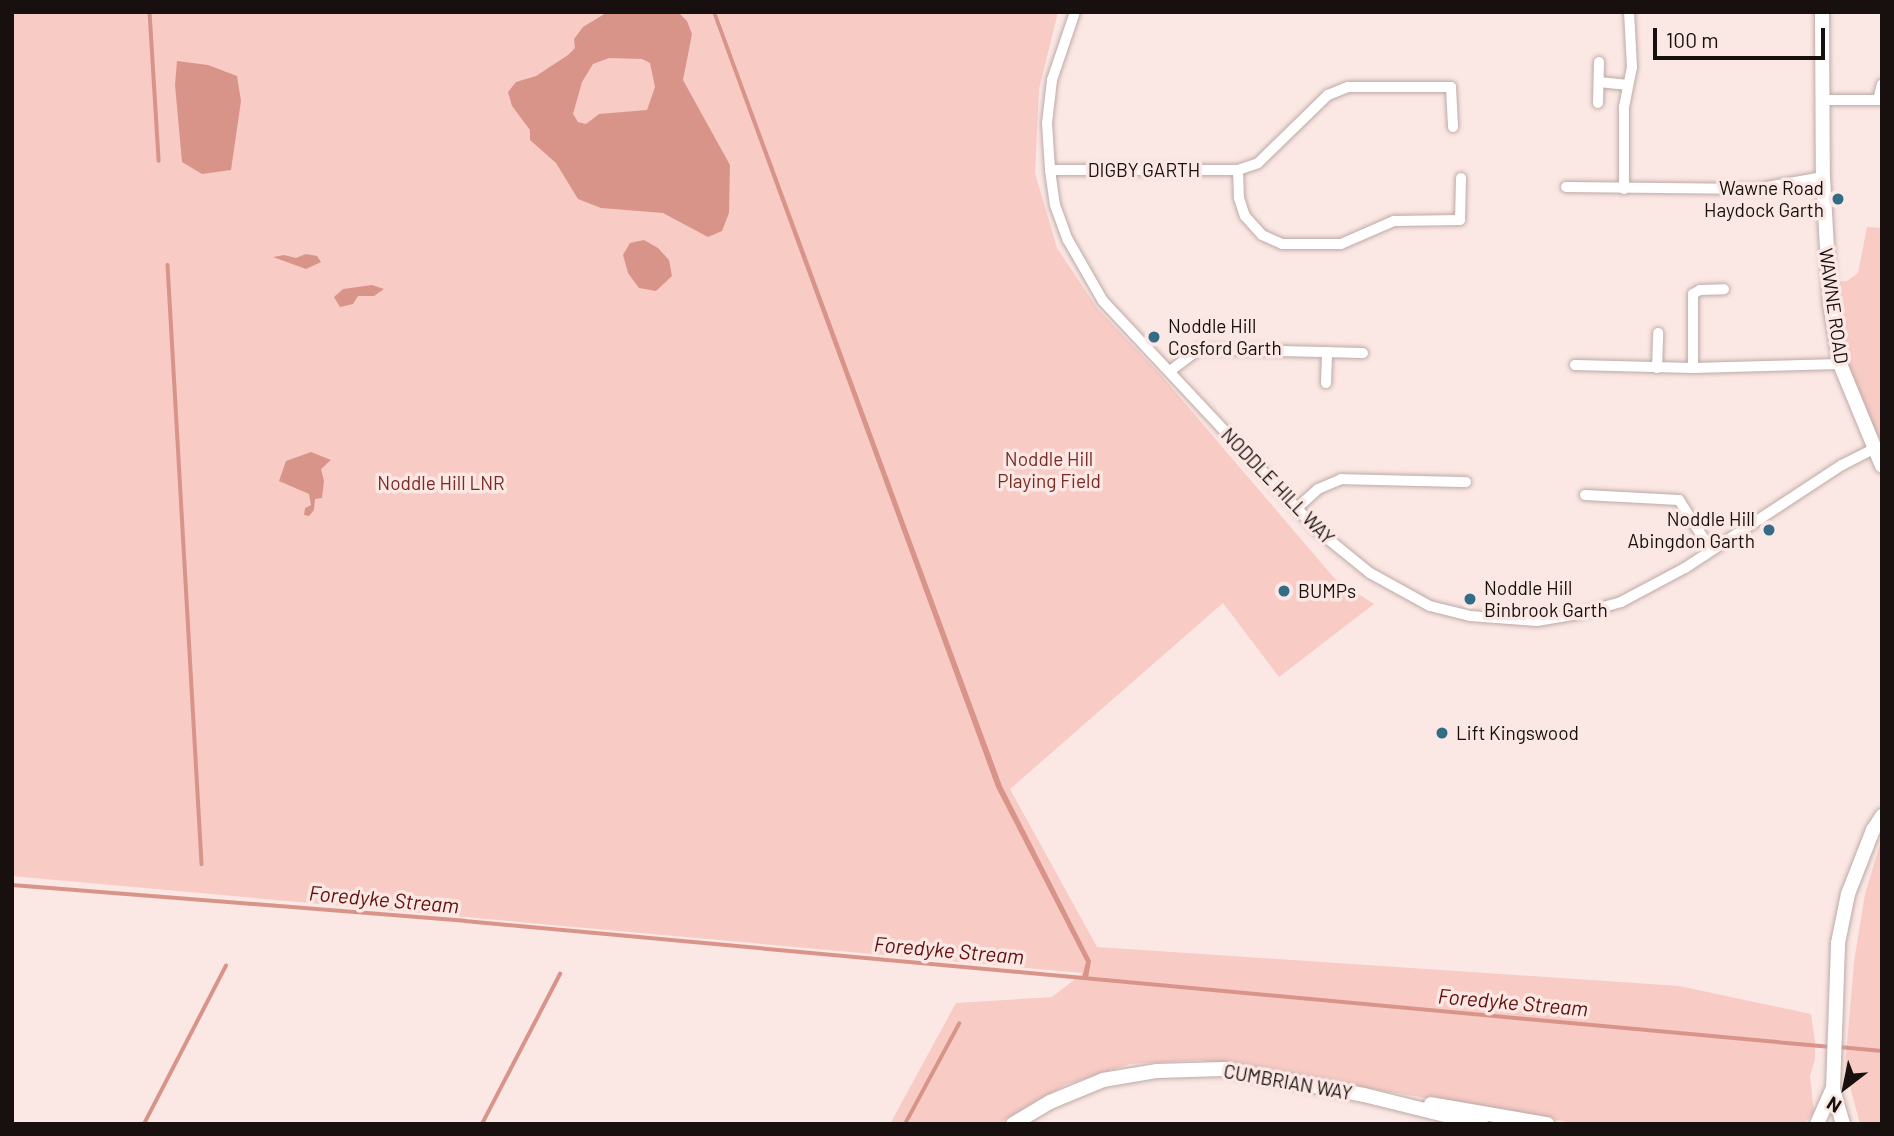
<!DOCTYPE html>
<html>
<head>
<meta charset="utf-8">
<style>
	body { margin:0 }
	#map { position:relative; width:1894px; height:1136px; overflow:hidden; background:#fbe7e3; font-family:Barlow,sans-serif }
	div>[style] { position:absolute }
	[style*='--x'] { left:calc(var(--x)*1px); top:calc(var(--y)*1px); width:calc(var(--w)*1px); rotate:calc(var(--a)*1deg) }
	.green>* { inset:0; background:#f8cbc5 }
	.water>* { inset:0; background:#d9948a }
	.stream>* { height:3.5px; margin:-1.75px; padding:0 1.75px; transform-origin:1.75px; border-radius:1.75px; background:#d9948a }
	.roads { filter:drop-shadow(0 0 2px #bdaaa7) drop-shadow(0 0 2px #bdaaa7) }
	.minor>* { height:10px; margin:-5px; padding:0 5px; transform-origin:5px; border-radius:5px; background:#fff }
	.tertiary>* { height:14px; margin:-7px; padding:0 7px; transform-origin:7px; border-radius:7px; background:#fff }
	.dots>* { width:19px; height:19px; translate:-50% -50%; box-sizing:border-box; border:4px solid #fbe7e3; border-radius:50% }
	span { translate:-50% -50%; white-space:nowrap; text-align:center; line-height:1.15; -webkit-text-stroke:7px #fbe7e3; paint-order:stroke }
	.street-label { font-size:19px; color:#17100f }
	.poi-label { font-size:19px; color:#17100f }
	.right { translate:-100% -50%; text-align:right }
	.left { translate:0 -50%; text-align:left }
	.park-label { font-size:19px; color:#7b2922 }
	.water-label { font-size:21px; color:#620f0c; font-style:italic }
	.frame { position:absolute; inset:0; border:14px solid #17100f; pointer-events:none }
	.north { position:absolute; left:1810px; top:1052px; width:70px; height:70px; -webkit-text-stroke:5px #fbe7e3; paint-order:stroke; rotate:212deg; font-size:19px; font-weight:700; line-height:28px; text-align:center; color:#17100f }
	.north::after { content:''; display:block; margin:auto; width:24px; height:32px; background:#17100f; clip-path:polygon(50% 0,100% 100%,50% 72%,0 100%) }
	.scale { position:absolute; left:1653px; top:28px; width:172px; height:32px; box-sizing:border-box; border:4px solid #17100f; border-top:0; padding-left:9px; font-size:21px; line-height:24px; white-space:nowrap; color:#17100f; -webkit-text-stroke:5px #fbe7e3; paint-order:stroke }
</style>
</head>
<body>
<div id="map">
	<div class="green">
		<div style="clip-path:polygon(12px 12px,1058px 12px,1039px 89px,1035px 173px,1057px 248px,1097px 308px,1160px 374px,1335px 579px,1374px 604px,1279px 677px,1223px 603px,1010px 789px,1097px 947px,1679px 986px,1811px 1014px,1815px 1041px,1815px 1059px,1810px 1076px,1814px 1113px,1803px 1124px,1580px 1124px,1200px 1060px,1130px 1064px,1065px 1085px,998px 1124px,890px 1124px,956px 1003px,1052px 997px,1083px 973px,12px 876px)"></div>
		<div style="clip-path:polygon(1867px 227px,1882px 228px,1882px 445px,1848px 371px,1841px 340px,1836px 281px,1847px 281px,1858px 273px)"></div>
		<div style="clip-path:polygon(1882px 838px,1882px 1124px,1860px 1124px,1845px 1068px,1854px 962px,1865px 894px)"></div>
	</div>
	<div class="water">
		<div style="clip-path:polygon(evenodd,678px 12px,687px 21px,692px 34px,683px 80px,730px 165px,729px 213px,722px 231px,708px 237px,663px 213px,601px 208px,578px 199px,556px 163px,530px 140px,530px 130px,512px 106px,508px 92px,516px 82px,536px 76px,568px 55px,575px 48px,574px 39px,583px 27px,606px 13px,678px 12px,609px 58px,642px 59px,650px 63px,655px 87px,647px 110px,599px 114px,586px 124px,578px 122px,573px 114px,582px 82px,593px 64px,609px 58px)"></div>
		<div style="clip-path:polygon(712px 12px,716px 12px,1002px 786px,1091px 961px,1088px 978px,1082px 978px,1086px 962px,996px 787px)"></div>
		<div style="clip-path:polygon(177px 61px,208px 65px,237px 76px,241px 101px,231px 170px,202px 174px,182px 162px,175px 85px)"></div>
		<div style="clip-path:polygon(644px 240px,658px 248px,669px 260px,672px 276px,656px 291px,639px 288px,628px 273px,623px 255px,630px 243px)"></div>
		<div style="clip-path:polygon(306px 254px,317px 256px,321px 262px,306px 269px,273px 257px,284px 255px,296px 258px)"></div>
		<div style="clip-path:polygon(372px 285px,384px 289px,374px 296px,358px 296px,353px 304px,340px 307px,334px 297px,343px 289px)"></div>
		<div style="clip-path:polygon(311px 452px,331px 460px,321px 469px,324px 481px,322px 498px,315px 499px,314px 510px,309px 516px,304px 515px,305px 508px,311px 505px,309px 494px,279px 481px,286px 461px)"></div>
	</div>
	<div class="stream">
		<div style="--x:150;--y:12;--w:149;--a:86.5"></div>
		<div style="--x:168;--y:265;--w:600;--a:86.75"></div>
		<div style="--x:12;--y:885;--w:454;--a:4.5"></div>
		<div style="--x:465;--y:921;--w:1372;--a:5.27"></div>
		<div style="--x:1839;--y:1047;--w:43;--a:5.3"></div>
		<div style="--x:144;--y:1124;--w:178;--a:-62.6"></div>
		<div style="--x:482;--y:1124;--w:169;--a:-62.5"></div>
		<div style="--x:905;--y:1124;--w:114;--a:-61.6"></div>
	</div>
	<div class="roads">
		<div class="minor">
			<div style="--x:1075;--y:12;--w:72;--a:108.7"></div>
			<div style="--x:1052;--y:80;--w:43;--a:96.6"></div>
			<div style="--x:1047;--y:123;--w:47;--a:86.3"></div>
			<div style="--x:1050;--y:170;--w:35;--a:82"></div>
			<div style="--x:1055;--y:205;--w:37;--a:70"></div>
			<div style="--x:1068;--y:240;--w:70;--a:60.2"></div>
			<div style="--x:1103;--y:301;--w:313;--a:46.9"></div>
			<div style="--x:1317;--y:530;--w:68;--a:39.1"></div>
			<div style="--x:1370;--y:573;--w:68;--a:28.8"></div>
			<div style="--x:1430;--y:606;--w:41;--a:14"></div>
			<div style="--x:1470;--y:616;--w:67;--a:4.3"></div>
			<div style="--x:1537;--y:621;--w:43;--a:-9.5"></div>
			<div style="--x:1579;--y:614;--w:44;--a:-15.9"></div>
			<div style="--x:1621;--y:602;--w:72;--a:-28"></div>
			<div style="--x:1685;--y:568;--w:188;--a:-33.3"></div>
			<div style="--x:1842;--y:465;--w:35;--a:-27"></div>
			<div style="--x:1599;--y:82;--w:29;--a:6"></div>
			<div style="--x:1824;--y:100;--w:58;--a:0"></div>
			<div style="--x:1878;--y:100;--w:16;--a:-76"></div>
			<div style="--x:1598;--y:103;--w:41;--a:-88.6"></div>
			<div style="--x:1050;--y:170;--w:188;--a:0"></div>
			<div style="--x:1238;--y:170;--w:21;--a:-19"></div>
			<div style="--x:1258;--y:163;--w:98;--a:-44.2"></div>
			<div style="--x:1328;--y:95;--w:22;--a:-22"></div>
			<div style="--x:1348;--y:87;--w:103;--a:0"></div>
			<div style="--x:1451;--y:87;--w:40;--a:87.1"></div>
			<div style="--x:1238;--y:170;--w:28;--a:88"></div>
			<div style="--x:1239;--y:198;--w:19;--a:72"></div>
			<div style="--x:1245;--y:216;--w:25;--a:48"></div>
			<div style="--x:1262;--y:235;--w:22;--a:24"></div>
			<div style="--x:1282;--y:244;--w:59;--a:0"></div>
			<div style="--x:1341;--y:244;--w:58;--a:-23.5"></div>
			<div style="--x:1394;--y:221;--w:66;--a:-0.9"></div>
			<div style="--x:1460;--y:220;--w:42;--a:-88.6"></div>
			<div style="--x:1566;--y:187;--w:190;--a:0.6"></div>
			<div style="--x:1756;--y:189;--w:68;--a:-10.2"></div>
			<div style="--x:1624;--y:189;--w:82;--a:-90"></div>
			<div style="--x:1624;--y:107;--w:41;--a:-78.7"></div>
			<div style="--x:1632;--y:67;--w:55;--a:-93.1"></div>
			<div style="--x:1575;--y:365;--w:118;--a:1.5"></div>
			<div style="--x:1693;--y:368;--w:147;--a:-1.6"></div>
			<div style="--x:1657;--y:368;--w:35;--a:-88"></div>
			<div style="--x:1693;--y:368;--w:74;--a:-90"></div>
			<div style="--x:1693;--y:294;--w:8;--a:-30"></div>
			<div style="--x:1700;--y:290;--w:24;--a:-2"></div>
			<div style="--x:1170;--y:371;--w:36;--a:-37"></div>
			<div style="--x:1199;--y:349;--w:164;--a:1.4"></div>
			<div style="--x:1326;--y:383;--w:31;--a:-88"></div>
			<div style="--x:1585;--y:495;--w:94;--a:3"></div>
			<div style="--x:1679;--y:500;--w:59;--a:57.4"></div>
			<div style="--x:1297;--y:508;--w:28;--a:-42"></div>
			<div style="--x:1318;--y:489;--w:25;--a:-23"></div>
			<div style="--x:1341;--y:479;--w:125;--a:1.4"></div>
		</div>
		<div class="tertiary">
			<div style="--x:1822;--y:12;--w:165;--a:89.7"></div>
			<div style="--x:1823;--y:177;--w:126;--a:86.8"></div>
			<div style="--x:1830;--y:303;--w:62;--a:80.7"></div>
			<div style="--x:1840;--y:364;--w:110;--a:67.6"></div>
			<div style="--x:1431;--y:1104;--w:118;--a:9.8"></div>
			<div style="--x:1013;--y:1124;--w:43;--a:-30.7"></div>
			<div style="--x:1050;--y:1102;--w:57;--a:-22.5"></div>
			<div style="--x:1103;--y:1080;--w:55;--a:-9.5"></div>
			<div style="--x:1157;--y:1071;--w:66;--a:-1.7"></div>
			<div style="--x:1223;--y:1069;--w:143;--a:10.4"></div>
			<div style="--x:1364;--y:1095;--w:121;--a:13.9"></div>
			<div style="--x:1817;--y:1124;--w:37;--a:-66"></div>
			<div style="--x:1843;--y:1124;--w:36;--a:-106"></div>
			<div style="--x:1833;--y:1089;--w:146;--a:-88"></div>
			<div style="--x:1838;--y:943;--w:50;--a:-78.5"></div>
			<div style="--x:1848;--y:894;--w:69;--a:-68.7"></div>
			<div style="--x:1873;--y:830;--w:17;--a:-57"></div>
		</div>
	</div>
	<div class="dots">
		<div style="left:1838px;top:199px;background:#326c85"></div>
		<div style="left:1154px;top:337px;background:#326c85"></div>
		<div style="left:1769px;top:530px;background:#326c85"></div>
		<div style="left:1284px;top:591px;background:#326c85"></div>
		<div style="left:1470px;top:599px;background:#326c85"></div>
		<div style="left:1442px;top:733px;background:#326c85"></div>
	</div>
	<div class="street-label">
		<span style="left:1144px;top:170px">DIGBY GARTH</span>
		<span style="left:1834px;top:306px;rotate:82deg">WAWNE ROAD</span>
		<span style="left:1278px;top:486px;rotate:46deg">NODDLE HILL WAY</span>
		<span style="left:1288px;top:1082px;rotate:10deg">CUMBRIAN WAY</span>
	</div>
	<div class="poi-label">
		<span class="right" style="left:1824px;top:199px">Wawne Road<br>Haydock Garth</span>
		<span class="left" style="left:1168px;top:337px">Noddle Hill<br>Cosford Garth</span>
		<span class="right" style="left:1755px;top:530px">Noddle Hill<br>Abingdon Garth</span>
		<span class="left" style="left:1484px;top:599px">Noddle Hill<br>Binbrook Garth</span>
		<span class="left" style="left:1298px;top:591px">BUMPs</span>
		<span class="left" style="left:1456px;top:733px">Lift Kingswood</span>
	</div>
	<div class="park-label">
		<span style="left:1049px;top:470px">Noddle Hill<br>Playing Field</span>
		<span style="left:441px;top:483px">Noddle Hill LNR</span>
	</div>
	<div class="water-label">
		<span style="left:384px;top:899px;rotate:5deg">Foredyke Stream</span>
		<span style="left:949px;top:950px;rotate:5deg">Foredyke Stream</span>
		<span style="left:1513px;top:1002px;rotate:5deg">Foredyke Stream</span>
	</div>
	<div class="frame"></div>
	<div class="north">N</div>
	<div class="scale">100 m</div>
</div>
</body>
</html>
